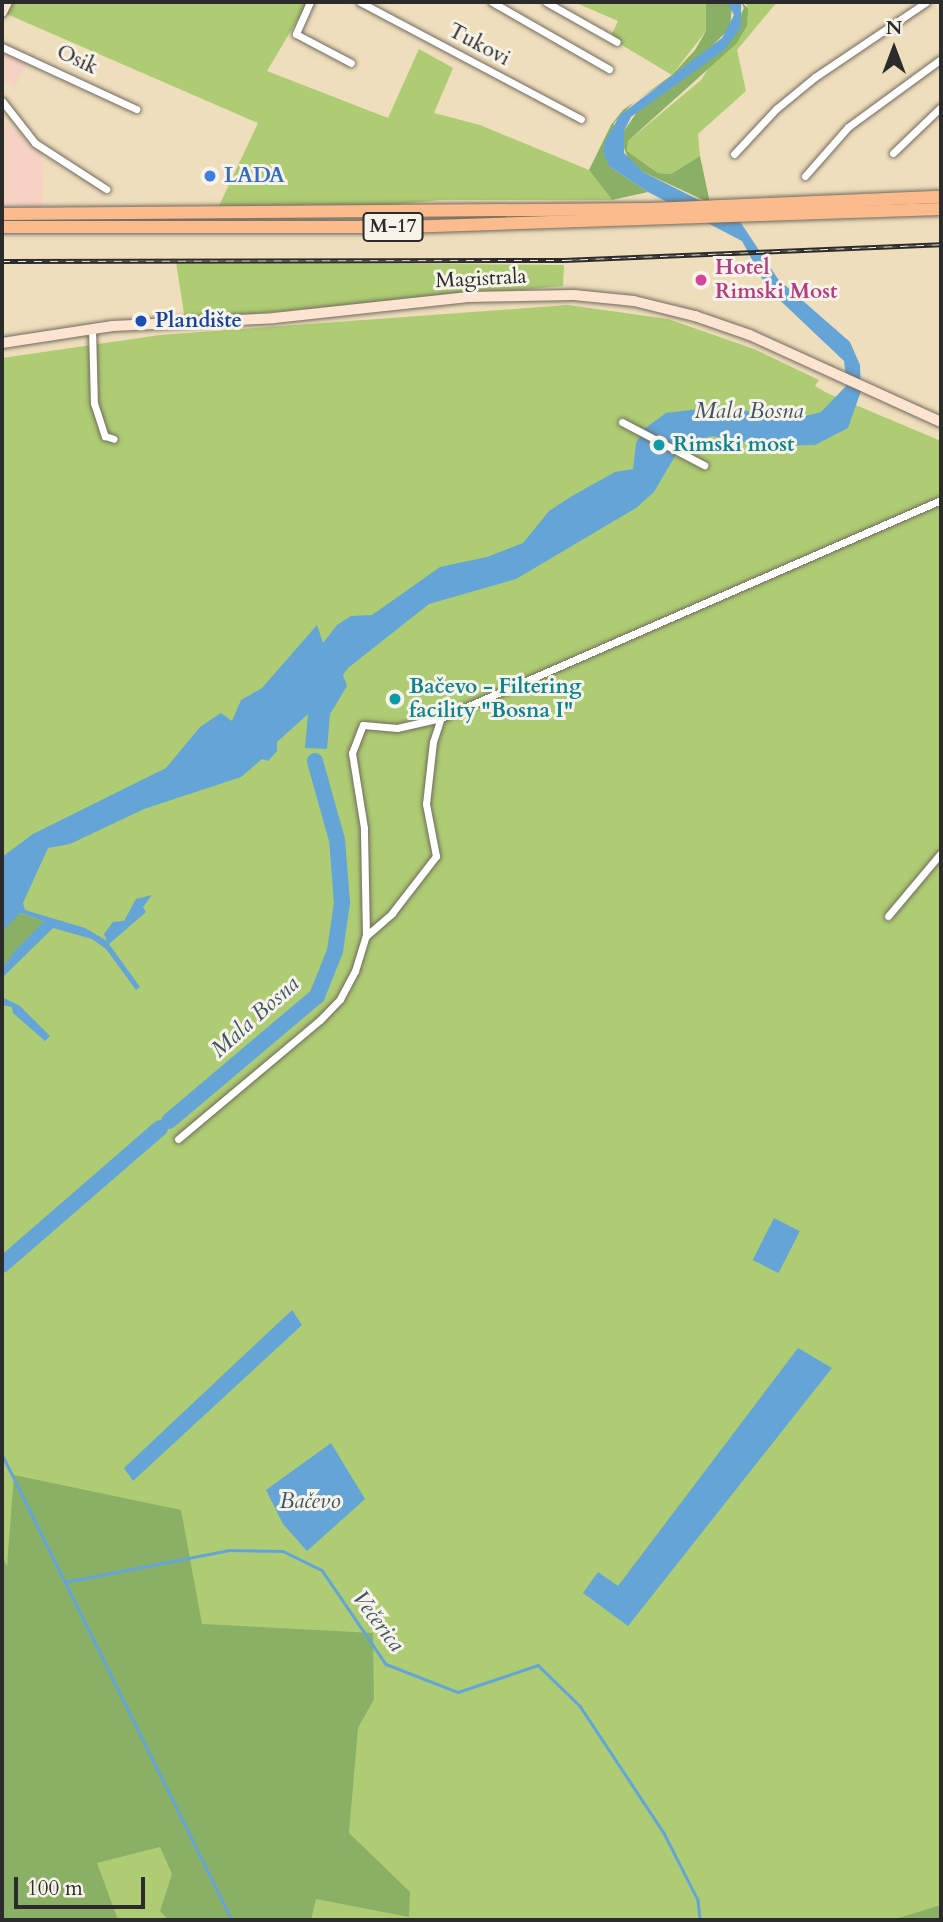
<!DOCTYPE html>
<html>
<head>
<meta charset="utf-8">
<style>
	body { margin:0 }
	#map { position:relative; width:943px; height:1922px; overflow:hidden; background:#efdebc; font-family:Cardo,serif }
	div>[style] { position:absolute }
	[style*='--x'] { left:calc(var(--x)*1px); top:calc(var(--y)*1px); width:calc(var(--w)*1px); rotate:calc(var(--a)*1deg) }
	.built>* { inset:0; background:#f5d2c2 }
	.green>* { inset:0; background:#aecc73 }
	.forest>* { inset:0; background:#8ab065 }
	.water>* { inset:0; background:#64a4d7; transform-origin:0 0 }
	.stream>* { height:2.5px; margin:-1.25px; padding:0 1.25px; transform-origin:1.25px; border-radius:1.25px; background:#64a4d7 }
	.river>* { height:16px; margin:-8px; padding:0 8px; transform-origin:8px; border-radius:8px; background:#64a4d7 }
	.roads { filter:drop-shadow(0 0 2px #706a5e) drop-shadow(0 0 2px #706a5e) }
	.street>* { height:7px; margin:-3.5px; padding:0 3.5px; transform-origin:3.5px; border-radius:3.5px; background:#fff }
	.secondary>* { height:10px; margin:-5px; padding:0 5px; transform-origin:5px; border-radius:5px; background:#fde4d1 }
	.highway>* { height:12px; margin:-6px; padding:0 6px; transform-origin:6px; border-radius:6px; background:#fbbb8d }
	.rail>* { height:5px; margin-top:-2.5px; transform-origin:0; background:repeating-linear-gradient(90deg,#f7f3e8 0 8px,#2b2b2b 0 16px); box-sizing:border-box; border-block:2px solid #2b2b2b }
	.dots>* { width:19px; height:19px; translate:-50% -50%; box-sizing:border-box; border:4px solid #f7f3e8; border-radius:50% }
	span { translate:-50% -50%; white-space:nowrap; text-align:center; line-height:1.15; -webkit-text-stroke:6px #f7f3e8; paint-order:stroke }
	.shield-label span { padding:2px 5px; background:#f7f3e8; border:2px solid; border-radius:5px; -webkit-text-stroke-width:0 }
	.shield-label { font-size:19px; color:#2b2b2b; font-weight:700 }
	.street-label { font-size:21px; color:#2b2b2b }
	.shop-label { font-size:21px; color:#366cbe; font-weight:700 }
	.left { translate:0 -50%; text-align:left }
	.hotel-label { font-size:21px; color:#b23c85; font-weight:700 }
	.transit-label { font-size:21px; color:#164399; font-weight:700 }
	.culture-label { font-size:21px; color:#0d838f; font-weight:700 }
	.water-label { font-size:23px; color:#3f5567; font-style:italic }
	.frame { position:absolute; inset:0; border:4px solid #2b2b2b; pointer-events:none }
	.north { position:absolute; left:859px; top:14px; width:70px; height:70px; -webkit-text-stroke:5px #f7f3e8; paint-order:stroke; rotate:0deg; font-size:19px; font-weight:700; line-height:28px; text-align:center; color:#2b2b2b }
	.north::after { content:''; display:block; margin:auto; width:24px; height:32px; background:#2b2b2b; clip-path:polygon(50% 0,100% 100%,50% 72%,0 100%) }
	.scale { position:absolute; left:14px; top:1877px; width:131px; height:32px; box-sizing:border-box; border:4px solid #2b2b2b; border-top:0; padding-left:9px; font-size:21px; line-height:24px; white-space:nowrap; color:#2b2b2b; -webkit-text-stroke:5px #f7f3e8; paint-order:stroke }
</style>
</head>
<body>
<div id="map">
	<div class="built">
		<div style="clip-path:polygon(2px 50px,27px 63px,15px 87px,2px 80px)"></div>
		<div style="clip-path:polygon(2px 121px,42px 147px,43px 210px,2px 209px)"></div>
	</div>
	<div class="green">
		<div style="clip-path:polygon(10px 2px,308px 2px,267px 71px,388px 118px,419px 49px,453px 68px,434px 113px,480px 125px,589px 170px,612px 200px,441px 200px,352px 209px,219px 206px,258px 123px,2px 12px)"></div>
		<div style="clip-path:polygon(574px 2px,706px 2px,706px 31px,672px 75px,610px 38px,618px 21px)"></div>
		<div style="clip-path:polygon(745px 2px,777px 2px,737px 50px,746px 91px,698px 134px,700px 156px,671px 174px,658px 173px,627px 151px,628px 141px,701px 80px,748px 8px)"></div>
		<div style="clip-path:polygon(176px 262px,564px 265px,563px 286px,185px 320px)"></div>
		<div style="clip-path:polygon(568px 305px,668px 319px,754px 349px,819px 380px,815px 386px,827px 393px,941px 441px,941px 1920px,2px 1920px,2px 358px,160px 335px)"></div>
	</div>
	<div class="forest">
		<div style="clip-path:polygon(706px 2px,727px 2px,732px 6px,730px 28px,699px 59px,634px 102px,614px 123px,610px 167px,648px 192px,612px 200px,589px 170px,611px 125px,623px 110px,672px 75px,695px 50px,706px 31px)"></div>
		<div style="clip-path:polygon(741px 2px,748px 8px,747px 26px,736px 44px,628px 141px,627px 151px,658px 173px,671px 174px,700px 156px,710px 203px,643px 172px,629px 161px,622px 143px,624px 131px,637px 112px,723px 50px,744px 8px)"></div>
		<div style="clip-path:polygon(19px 913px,44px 921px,2px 968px,2px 932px)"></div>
		<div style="clip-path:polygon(14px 1475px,181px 1510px,202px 1624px,373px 1633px,374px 1699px,358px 1728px,349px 1833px,410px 1892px,409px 1917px,316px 1899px,311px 1920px,168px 1920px,160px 1911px,172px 1874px,160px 1847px,97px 1863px,118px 1920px,2px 1920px,2px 1554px,7px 1567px)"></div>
		<div style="clip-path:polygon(941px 1905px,941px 1920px,892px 1920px)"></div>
	</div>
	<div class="water">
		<div style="clip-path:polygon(727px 2px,741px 2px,741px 27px,724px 50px,631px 117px,624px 131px,624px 153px,643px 172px,739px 220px,778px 279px,850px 342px,860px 365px,861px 391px,848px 428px,815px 445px,765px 446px,712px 436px,687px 443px,678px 451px,654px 492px,636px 508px,516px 579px,429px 604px,348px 668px,343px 675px,347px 686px,330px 714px,327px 749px,305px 748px,308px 714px,277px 742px,277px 751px,268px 761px,262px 759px,241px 777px,144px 809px,70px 844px,48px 848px,23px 903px,25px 910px,85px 928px,107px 941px,104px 934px,113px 922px,124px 921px,136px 899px,152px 895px,143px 907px,146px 912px,109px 944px,140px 987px,136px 990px,106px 949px,92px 939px,53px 928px,2px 978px,2px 968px,15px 951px,44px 921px,20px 913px,2px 932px,2px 857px,33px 834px,166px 768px,200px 727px,221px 713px,232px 721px,241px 700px,262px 688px,317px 625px,323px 643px,337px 625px,351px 616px,372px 615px,440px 567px,487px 557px,523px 543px,549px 511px,572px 496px,615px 472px,633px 469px,636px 443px,644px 429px,666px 413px,723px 406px,790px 420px,821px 412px,847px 385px,844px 361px,767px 288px,742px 241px,648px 192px,610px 167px,604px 155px,604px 143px,620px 115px,722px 38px,734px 15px)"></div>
		<div style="clip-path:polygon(2px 997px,20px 1006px,50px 1036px,45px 1041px,13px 1013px,12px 1007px,2px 1005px)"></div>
		<div style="left:774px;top:1218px;width:29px;height:47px;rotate:27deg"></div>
		<div style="clip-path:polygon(292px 1310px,302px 1325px,133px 1481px,124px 1468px)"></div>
		<div style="clip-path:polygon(798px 1348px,832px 1368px,628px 1626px,583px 1593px,598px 1572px,618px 1586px)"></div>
		<div style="clip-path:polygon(331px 1443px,365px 1499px,307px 1551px,283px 1524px,266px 1490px)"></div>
	</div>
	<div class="stream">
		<div style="--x:2;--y:1454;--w:520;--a:63.73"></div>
		<div style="--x:65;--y:1582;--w:167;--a:-11"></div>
		<div style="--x:229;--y:1550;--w:54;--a:1.1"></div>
		<div style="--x:283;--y:1551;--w:43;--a:26"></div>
		<div style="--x:322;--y:1570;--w:114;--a:55.8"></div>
		<div style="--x:386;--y:1664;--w:77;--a:21.3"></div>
		<div style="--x:458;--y:1692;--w:84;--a:-18.6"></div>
		<div style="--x:538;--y:1665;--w:59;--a:44.3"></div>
		<div style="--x:580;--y:1706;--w:152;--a:56.5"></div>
		<div style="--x:664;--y:1833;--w:75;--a:63.1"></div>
		<div style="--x:698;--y:1900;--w:20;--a:84"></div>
	</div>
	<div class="river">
		<div style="--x:169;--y:1121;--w:194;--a:-40.2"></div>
		<div style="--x:317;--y:996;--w:48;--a:-68.2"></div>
		<div style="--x:335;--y:951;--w:49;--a:-81.7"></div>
		<div style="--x:342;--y:903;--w:63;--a:-94.5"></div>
		<div style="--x:337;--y:840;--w:82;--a:-105.6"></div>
		<div style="--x:2;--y:1265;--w:209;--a:-40.9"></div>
	</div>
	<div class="roads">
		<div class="street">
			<div style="--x:310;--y:2;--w:35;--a:114"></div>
			<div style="--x:296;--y:34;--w:62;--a:27.8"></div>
			<div style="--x:360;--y:2;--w:250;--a:27.9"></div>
			<div style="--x:492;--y:2;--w:135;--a:29.8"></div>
			<div style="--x:546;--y:2;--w:81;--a:29.4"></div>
			<div style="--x:2;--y:47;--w:148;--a:24.8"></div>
			<div style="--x:2;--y:101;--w:53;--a:51.8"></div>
			<div style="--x:35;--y:143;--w:85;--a:32.9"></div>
			<div style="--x:893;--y:153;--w:66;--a:-43.8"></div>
			<div style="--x:734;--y:154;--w:62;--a:-47"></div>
			<div style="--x:776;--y:109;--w:50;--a:-39.4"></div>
			<div style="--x:815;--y:77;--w:134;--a:-34"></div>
			<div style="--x:805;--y:176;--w:65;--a:-48.7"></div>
			<div style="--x:848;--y:127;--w:115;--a:-36.2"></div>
			<div style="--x:92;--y:329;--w:74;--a:88.5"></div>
			<div style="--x:94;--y:403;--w:35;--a:72"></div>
			<div style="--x:105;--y:436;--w:9;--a:18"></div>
			<div style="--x:622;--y:422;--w:93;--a:27.7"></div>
			<div style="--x:888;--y:916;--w:82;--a:-49.9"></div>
			<div style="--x:366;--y:936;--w:35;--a:-41"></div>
			<div style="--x:392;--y:913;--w:72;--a:-52.3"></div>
			<div style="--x:436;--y:856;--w:53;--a:-100.9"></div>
			<div style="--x:426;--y:804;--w:62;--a:-83.6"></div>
			<div style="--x:433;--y:742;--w:25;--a:-72"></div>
			<div style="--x:178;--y:1139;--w:185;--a:-40"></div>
			<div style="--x:320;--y:1020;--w:29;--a:-46"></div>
			<div style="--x:340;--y:999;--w:32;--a:-62"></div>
			<div style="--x:355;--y:971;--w:37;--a:-73"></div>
			<div style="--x:366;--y:936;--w:108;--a:-91.1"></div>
			<div style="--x:364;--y:828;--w:76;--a:-99.1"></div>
			<div style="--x:352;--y:753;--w:30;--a:-69"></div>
			<div style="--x:363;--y:725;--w:34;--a:5"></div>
			<div style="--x:397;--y:728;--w:45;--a:-12.8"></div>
			<div style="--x:441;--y:718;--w:545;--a:-23.56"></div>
		</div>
		<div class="secondary">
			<div style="--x:2;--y:12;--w:11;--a:-63"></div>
			<div style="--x:2;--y:343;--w:112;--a:-8.7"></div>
			<div style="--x:113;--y:326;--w:161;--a:-2.8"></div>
			<div style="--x:274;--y:318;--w:193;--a:-6.2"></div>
			<div style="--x:466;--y:297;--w:108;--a:-1.1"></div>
			<div style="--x:574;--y:295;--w:60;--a:5.7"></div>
			<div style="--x:634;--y:301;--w:63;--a:13.8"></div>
			<div style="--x:695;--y:316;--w:58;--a:19.1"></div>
			<div style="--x:750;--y:335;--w:210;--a:24.5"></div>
		</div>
		<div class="highway">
			<div style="--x:2;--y:214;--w:649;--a:-0.44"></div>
			<div style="--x:651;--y:209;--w:290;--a:-2.4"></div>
			<div style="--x:2;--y:227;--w:402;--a:0"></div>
			<div style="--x:404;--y:227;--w:537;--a:-1.92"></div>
		</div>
	</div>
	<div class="rail">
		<div style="--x:2;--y:261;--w:562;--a:-0.1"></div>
		<div style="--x:564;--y:260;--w:377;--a:-2.4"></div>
	</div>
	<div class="dots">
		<div style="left:210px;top:176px;background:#3f7fe0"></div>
		<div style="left:701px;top:280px;background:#d1479c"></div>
		<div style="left:141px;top:321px;background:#1a4fb4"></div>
		<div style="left:659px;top:445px;background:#0f9aa8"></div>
		<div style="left:395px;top:699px;background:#0f9aa8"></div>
	</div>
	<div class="shield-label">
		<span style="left:393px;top:227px">M-17</span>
	</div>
	<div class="street-label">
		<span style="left:479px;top:45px;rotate:28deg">Tukovi</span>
		<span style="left:77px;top:60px;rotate:25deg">Osik</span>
		<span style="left:481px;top:279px;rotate:-3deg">Magistrala</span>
	</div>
	<div class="shop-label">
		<span class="left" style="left:224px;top:176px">LADA</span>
	</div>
	<div class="hotel-label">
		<span class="left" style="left:715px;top:280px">Hotel<br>Rimski Most</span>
	</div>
	<div class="transit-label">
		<span class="left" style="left:155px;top:321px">Plandište</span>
	</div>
	<div class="culture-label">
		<span class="left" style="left:673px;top:445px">Rimski most</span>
		<span class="left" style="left:409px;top:699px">Bačevo - Filtering<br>facility "Bosna I"</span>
	</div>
	<div class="water-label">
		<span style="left:749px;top:411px">Mala Bosna</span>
		<span style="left:255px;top:1017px;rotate:-42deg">Mala Bosna</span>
		<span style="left:310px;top:1501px">Bačevo</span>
		<span style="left:378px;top:1621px;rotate:53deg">Večerica</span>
	</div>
	<div class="frame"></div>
	<div class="north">N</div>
	<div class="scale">100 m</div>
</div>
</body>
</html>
